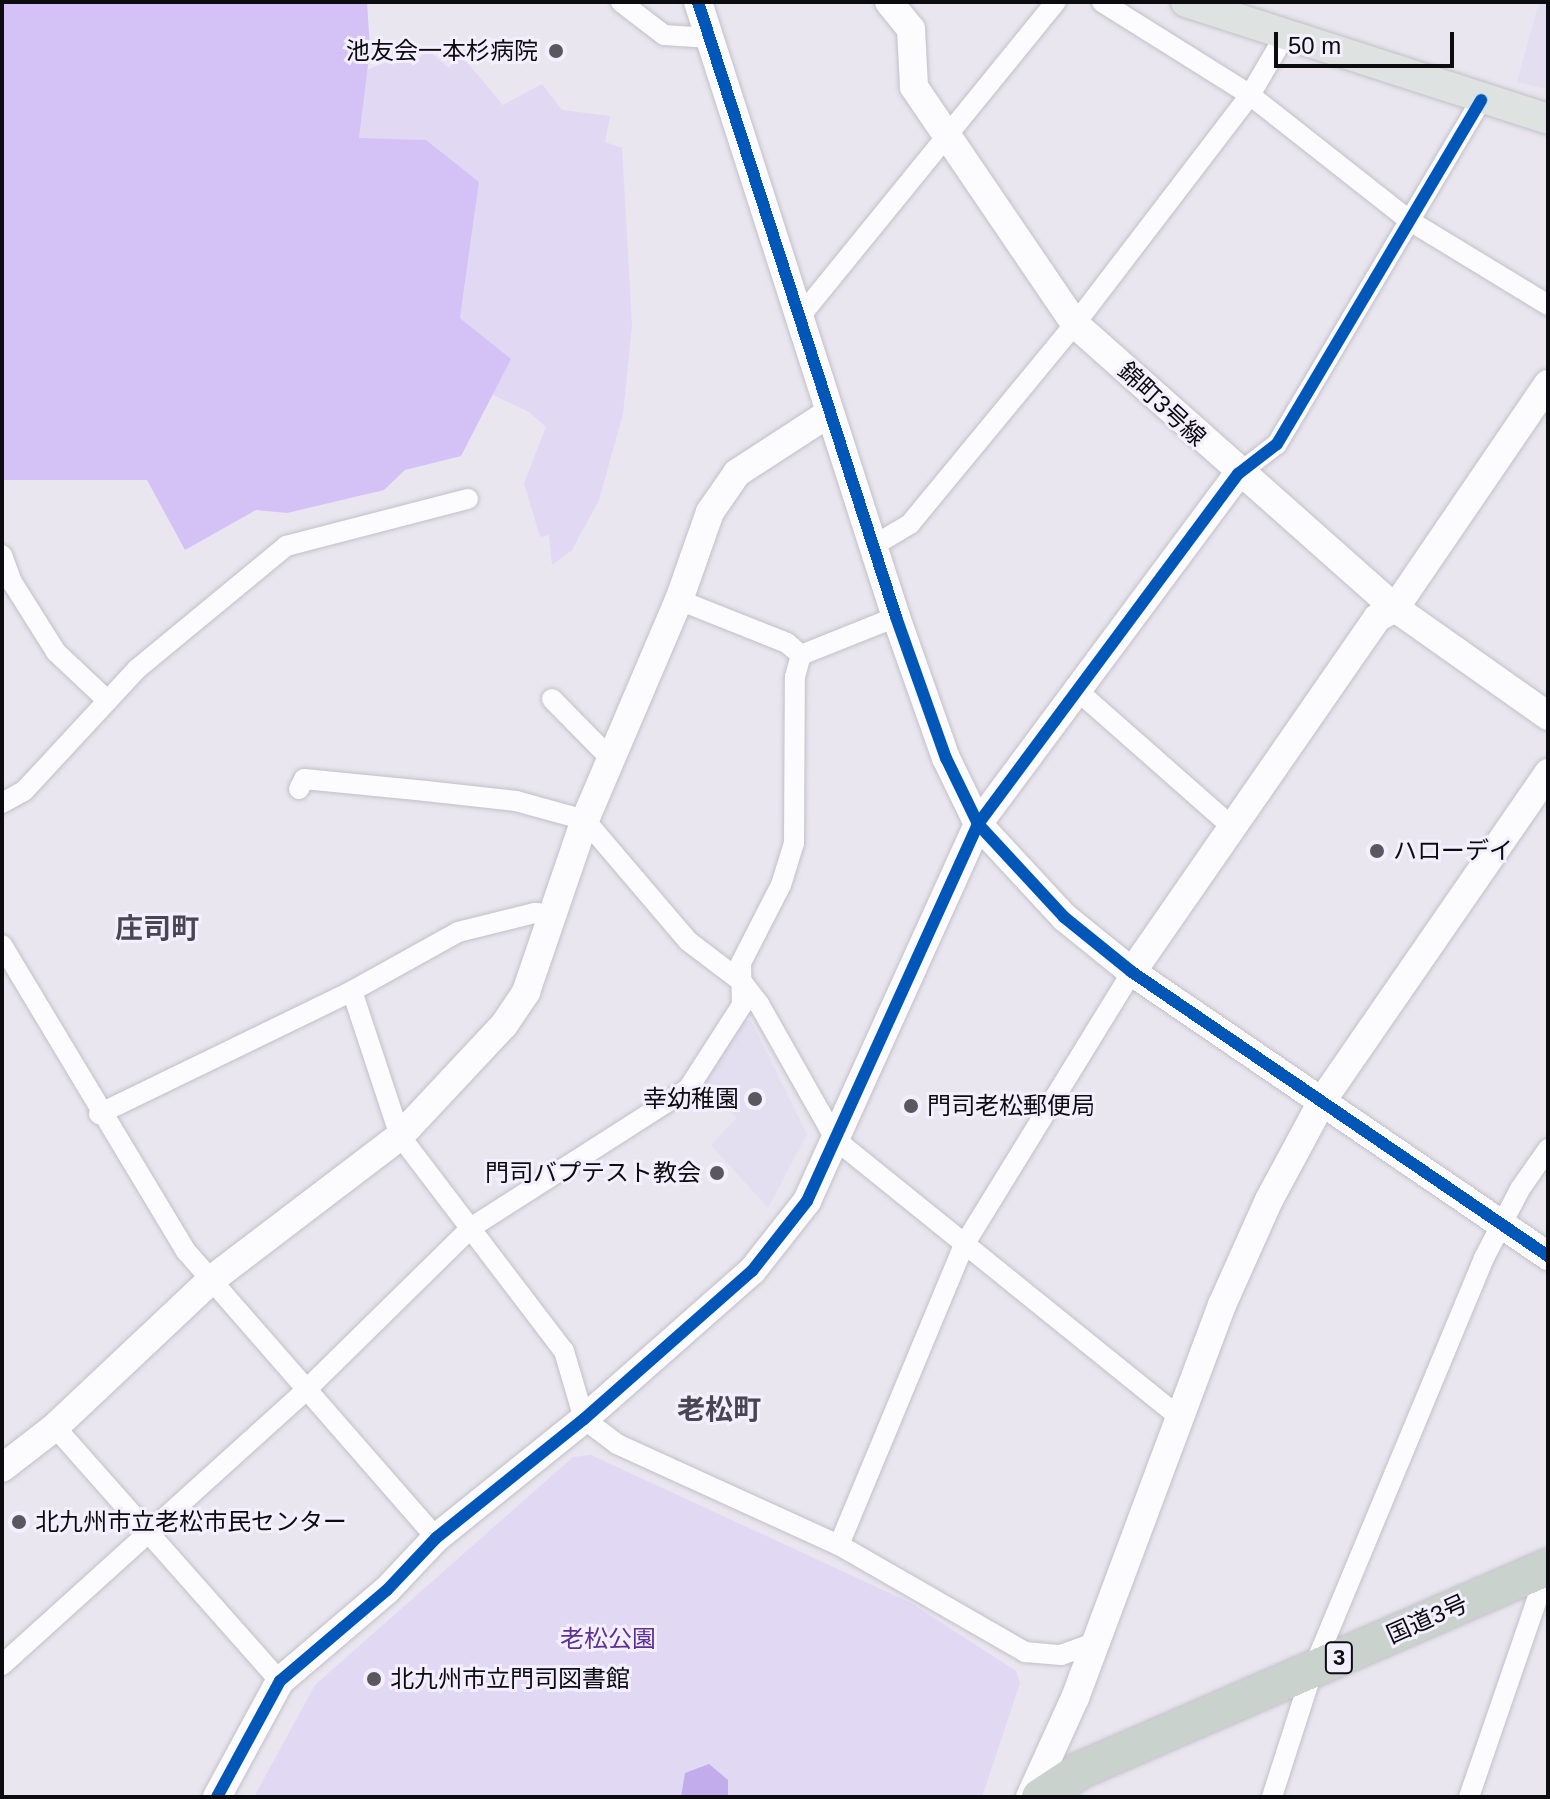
<!DOCTYPE html>
<html>
<head>
<meta charset="utf-8">
<style>
	body { margin:0 }
	#map { position:relative; width:1550px; height:1799px; overflow:hidden; background:#e9e6f0; font-family:Helvetica,"Noto Sans JP",sans-serif }
	div>[style] { position:absolute }
	[style*='--x'] { left:calc(var(--x)*1px); top:calc(var(--y)*1px); width:calc(var(--w)*1px); rotate:calc(var(--a)*1deg) }
	.built>* { inset:0; background:#e4def1 }
	.green>* { inset:0; background:#e1d8f4 }
	.forest>* { inset:0; background:#d4c2f7 }
	.water>* { inset:0; background:#c2aceb }
	.roads { filter:drop-shadow(0 0 2px #c2c0c7) drop-shadow(0 0 2px #c2c0c7) }
	.street>* { height:20px; margin:-10px; padding:0 10px; transform-origin:10px; border-radius:10px; background:#fcfbfd }
	.secondary>* { height:28px; margin:-14px; padding:0 14px; transform-origin:14px; border-radius:14px; background:#fcfbfd }
	.primary>* { height:30px; margin:-15px; padding:0 15px; transform-origin:15px; border-radius:15px; background:#dee2e1 }
	.highway>* { height:36px; margin:-18px; padding:0 18px; transform-origin:18px; border-radius:18px; background:#cad2ce }
	.cycleway>* { height:12px; margin:-6px; padding:0 6px; transform-origin:6px; border-radius:6px; background:#0057b8 }
	.dots>* { width:22px; height:22px; translate:-50% -50%; box-sizing:border-box; border:4px solid #f4effe; border-radius:50% }
	span { translate:-50% -50%; white-space:nowrap; text-align:center; line-height:1.15; -webkit-text-stroke:6px #f4effe; paint-order:stroke }
	.shield-label span { padding:2px 6px; background:#f4effe; border:2px solid; border-radius:6px; -webkit-text-stroke-width:0 }
	.shield-label { font-size:22px; color:#0c0b10; font-weight:700 }
	.poi-label { font-size:24px; color:#0c0b10 }
	.right { translate:-100% -50%; text-align:right }
	.left { translate:0 -50%; text-align:left }
	.street-label { font-size:24px; color:#0c0b10 }
	.park-label { font-size:24px; color:#5b3194 }
	.quarter-label { font-size:28px; color:#494553; font-weight:700 }
	.frame { position:absolute; inset:0; border:4px solid #0c0b10; pointer-events:none }
	.scale { position:absolute; left:1274px; top:32px; width:180px; height:36px; box-sizing:border-box; border:4px solid #0c0b10; border-top:0; padding-left:10px; font-size:24px; line-height:28px; white-space:nowrap; color:#0c0b10; -webkit-text-stroke:6px #f4effe; paint-order:stroke }
</style>
</head>
<body>
<div id="map">
	<div class="built">
		<div style="clip-path:polygon(1539px 2px,1548px 2px,1547px 89px,1517px 82px)"></div>
		<div style="clip-path:polygon(742px 1020px,751px 1021px,807px 1134px,768px 1208px,711px 1145px,737px 1118px,700px 1079px)"></div>
	</div>
	<div class="green">
		<div style="clip-path:polygon(428px 50px,449px 68px,461px 55px,503px 105px,542px 84px,562px 110px,610px 116px,605px 142px,622px 148px,632px 325px,623px 414px,599px 500px,572px 550px,552px 565px,549px 535px,540px 537px,524px 483px,546px 427px,529px 412px,491px 394px,510px 359px,460px 318px,479px 182px,358px 138px,367px 70px,394px 59px,413px 64px)"></div>
		<div style="clip-path:polygon(591px 1455px,911px 1603px,1016px 1671px,1020px 1683px,982px 1797px,254px 1797px,315px 1685px,573px 1457px)"></div>
	</div>
	<div class="forest">
		<div style="clip-path:polygon(2px 2px,367px 2px,370px 49px,359px 138px,426px 140px,479px 182px,460px 318px,511px 359px,461px 456px,405px 470px,384px 490px,287px 513px,256px 510px,185px 550px,147px 480px,2px 480px)"></div>
	</div>
	<div class="water">
		<div style="clip-path:polygon(709px 1764px,728px 1780px,728px 1797px,681px 1797px,685px 1773px)"></div>
	</div>
	<div class="roads">
		<div class="street">
			<div style="--x:621;--y:2;--w:54;--a:37.5"></div>
			<div style="--x:664;--y:35;--w:46;--a:3.7"></div>
			<div style="--x:1102;--y:2;--w:175;--a:32.1"></div>
			<div style="--x:1250;--y:95;--w:204;--a:38.2"></div>
			<div style="--x:1410;--y:221;--w:162;--a:31.3"></div>
			<div style="--x:798;--y:319;--w:409;--a:-50.9"></div>
			<div style="--x:1238;--y:474;--w:49;--a:-37.6"></div>
			<div style="--x:1277;--y:444;--w:400;--a:-59.3"></div>
			<div style="--x:873;--y:546;--w:43;--a:-30.7"></div>
			<div style="--x:910;--y:524;--w:259;--a:-50.5"></div>
			<div style="--x:1075;--y:324;--w:288;--a:-52.6"></div>
			<div style="--x:1250;--y:95;--w:67;--a:-59.6"></div>
			<div style="--x:2;--y:555;--w:29;--a:70"></div>
			<div style="--x:12;--y:582;--w:83;--a:57.8"></div>
			<div style="--x:56;--y:652;--w:71;--a:43.3"></div>
			<div style="--x:679;--y:600;--w:116;--a:21.7"></div>
			<div style="--x:787;--y:643;--w:18;--a:41"></div>
			<div style="--x:801;--y:655;--w:102;--a:-21.8"></div>
			<div style="--x:1078;--y:691;--w:205;--a:41.4"></div>
			<div style="--x:552;--y:699;--w:84;--a:45.5"></div>
			<div style="--x:299;--y:789;--w:11;--a:-63"></div>
			<div style="--x:304;--y:779;--w:123;--a:5.6"></div>
			<div style="--x:426;--y:791;--w:91;--a:6.3"></div>
			<div style="--x:516;--y:801;--w:72;--a:15.4"></div>
			<div style="--x:585;--y:820;--w:159;--a:49.6"></div>
			<div style="--x:688;--y:941;--w:68;--a:37.2"></div>
			<div style="--x:742;--y:982;--w:28;--a:52"></div>
			<div style="--x:759;--y:1004;--w:156;--a:60.5"></div>
			<div style="--x:836;--y:1140;--w:441;--a:38.9"></div>
			<div style="--x:2;--y:803;--w:25;--a:-29"></div>
			<div style="--x:24;--y:791;--w:166;--a:-47.2"></div>
			<div style="--x:137;--y:669;--w:193;--a:-39.5"></div>
			<div style="--x:286;--y:546;--w:188;--a:-14.5"></div>
			<div style="--x:2;--y:945;--w:357;--a:59"></div>
			<div style="--x:186;--y:1251;--w:381;--a:48.9"></div>
			<div style="--x:352;--y:991;--w:153;--a:71.7"></div>
			<div style="--x:400;--y:1136;--w:270;--a:52.7"></div>
			<div style="--x:564;--y:1351;--w:71;--a:73.6"></div>
			<div style="--x:584;--y:1419;--w:41;--a:37.1"></div>
			<div style="--x:617;--y:1444;--w:244;--a:24.5"></div>
			<div style="--x:839;--y:1545;--w:215;--a:29.9"></div>
			<div style="--x:1025;--y:1652;--w:36;--a:5"></div>
			<div style="--x:1061;--y:1655;--w:37;--a:-20"></div>
			<div style="--x:99;--y:1114;--w:281;--a:-25.9"></div>
			<div style="--x:352;--y:991;--w:121;--a:-29.1"></div>
			<div style="--x:458;--y:932;--w:79;--a:-13.9"></div>
			<div style="--x:535;--y:913;--w:17;--a:3"></div>
			<div style="--x:55;--y:1427;--w:339;--a:48.5"></div>
			<div style="--x:839;--y:1545;--w:325;--a:-67.4"></div>
			<div style="--x:964;--y:1245;--w:321;--a:-58.4"></div>
			<div style="--x:2;--y:1665;--w:411;--a:-42.1"></div>
			<div style="--x:307;--y:1389;--w:231;--a:-44.5"></div>
			<div style="--x:472;--y:1227;--w:256;--a:-32.6"></div>
			<div style="--x:688;--y:1089;--w:100;--a:-57.3"></div>
			<div style="--x:742;--y:1005;--w:42;--a:-91.4"></div>
			<div style="--x:741;--y:963;--w:88;--a:-62.9"></div>
			<div style="--x:781;--y:885;--w:44;--a:-72.8"></div>
			<div style="--x:794;--y:843;--w:166;--a:-89.7"></div>
			<div style="--x:795;--y:677;--w:23;--a:-75"></div>
			<div style="--x:1272;--y:1797;--w:134;--a:-72.2"></div>
			<div style="--x:1313;--y:1669;--w:445;--a:-67.4"></div>
			<div style="--x:1484;--y:1258;--w:78;--a:-62.4"></div>
			<div style="--x:1520;--y:1189;--w:49;--a:-55"></div>
			<div style="--x:1469;--y:1797;--w:242;--a:-71"></div>
		</div>
		<div class="secondary">
			<div style="--x:698;--y:2;--w:646;--a:72.15"></div>
			<div style="--x:896;--y:617;--w:150;--a:70.5"></div>
			<div style="--x:946;--y:758;--w:73;--a:64.1"></div>
			<div style="--x:978;--y:824;--w:127;--a:47.2"></div>
			<div style="--x:1064;--y:917;--w:87;--a:39"></div>
			<div style="--x:1132;--y:972;--w:504;--a:34.32"></div>
			<div style="--x:889;--y:2;--w:35;--a:51"></div>
			<div style="--x:911;--y:29;--w:58;--a:87"></div>
			<div style="--x:914;--y:87;--w:287;--a:55.8"></div>
			<div style="--x:1075;--y:324;--w:428;--a:41.6"></div>
			<div style="--x:1395;--y:608;--w:187;--a:35.2"></div>
			<div style="--x:1132;--y:972;--w:431;--a:-55.3"></div>
			<div style="--x:1377;--y:618;--w:21;--a:-29"></div>
			<div style="--x:1395;--y:608;--w:271;--a:-55.7"></div>
			<div style="--x:2;--y:1468;--w:67;--a:-37.7"></div>
			<div style="--x:55;--y:1427;--w:214;--a:-43.3"></div>
			<div style="--x:211;--y:1280;--w:238;--a:-37.3"></div>
			<div style="--x:400;--y:1136;--w:152;--a:-46.9"></div>
			<div style="--x:504;--y:1025;--w:40;--a:-56"></div>
			<div style="--x:526;--y:992;--w:182;--a:-71.1"></div>
			<div style="--x:585;--y:820;--w:239;--a:-66.9"></div>
			<div style="--x:679;--y:600;--w:93;--a:-70.6"></div>
			<div style="--x:710;--y:512;--w:47;--a:-55.3"></div>
			<div style="--x:737;--y:473;--w:108;--a:-33"></div>
			<div style="--x:217;--y:1797;--w:132;--a:-61.5"></div>
			<div style="--x:280;--y:1681;--w:140;--a:-40.4"></div>
			<div style="--x:387;--y:1590;--w:71;--a:-46.7"></div>
			<div style="--x:436;--y:1538;--w:190;--a:-38.8"></div>
			<div style="--x:584;--y:1419;--w:224;--a:-41.4"></div>
			<div style="--x:752;--y:1271;--w:89;--a:-51.8"></div>
			<div style="--x:807;--y:1201;--w:414;--a:-65.6"></div>
			<div style="--x:978;--y:824;--w:436;--a:-53.4"></div>
			<div style="--x:1030;--y:1797;--w:109;--a:-65.6"></div>
			<div style="--x:1075;--y:1698;--w:420;--a:-69.5"></div>
			<div style="--x:1222;--y:1305;--w:115;--a:-65.9"></div>
			<div style="--x:1269;--y:1200;--w:116;--a:-61.7"></div>
			<div style="--x:1324;--y:1098;--w:395;--a:-55.4"></div>
		</div>
		<div class="primary">
			<div style="--x:1186;--y:2;--w:380;--a:17.9"></div>
		</div>
		<div class="highway">
			<div style="--x:1040;--y:1797;--w:49;--a:-33.4"></div>
			<div style="--x:1081;--y:1770;--w:509;--a:-23.49"></div>
		</div>
	</div>
	<div class="cycleway">
		<div style="--x:698;--y:2;--w:646;--a:72.15"></div>
		<div style="--x:896;--y:617;--w:150;--a:70.5"></div>
		<div style="--x:946;--y:758;--w:73;--a:64.1"></div>
		<div style="--x:978;--y:824;--w:127;--a:47.2"></div>
		<div style="--x:1064;--y:917;--w:87;--a:39"></div>
		<div style="--x:1132;--y:972;--w:504;--a:34.32"></div>
		<div style="--x:217;--y:1797;--w:132;--a:-61.5"></div>
		<div style="--x:280;--y:1681;--w:140;--a:-40.4"></div>
		<div style="--x:387;--y:1590;--w:71;--a:-46.7"></div>
		<div style="--x:436;--y:1538;--w:190;--a:-38.8"></div>
		<div style="--x:584;--y:1419;--w:224;--a:-41.4"></div>
		<div style="--x:752;--y:1271;--w:89;--a:-51.8"></div>
		<div style="--x:807;--y:1201;--w:414;--a:-65.6"></div>
		<div style="--x:978;--y:824;--w:436;--a:-53.4"></div>
		<div style="--x:1238;--y:474;--w:49;--a:-37.6"></div>
		<div style="--x:1277;--y:444;--w:400;--a:-59.3"></div>
	</div>
	<div class="dots">
		<div style="left:556px;top:51px;background:#59585e"></div>
		<div style="left:1377px;top:851px;background:#59585e"></div>
		<div style="left:755px;top:1099px;background:#59585e"></div>
		<div style="left:911px;top:1106px;background:#59585e"></div>
		<div style="left:717px;top:1173px;background:#59585e"></div>
		<div style="left:19px;top:1522px;background:#59585e"></div>
		<div style="left:374px;top:1679px;background:#59585e"></div>
	</div>
	<div class="shield-label">
		<span style="left:1339px;top:1658px">3</span>
	</div>
	<div class="poi-label">
		<span class="right" style="left:538px;top:51px">池友会一本杉病院</span>
		<span class="left" style="left:1393px;top:851px">ハローデイ</span>
		<span class="right" style="left:739px;top:1099px">幸幼稚園</span>
		<span class="left" style="left:927px;top:1106px">門司老松郵便局</span>
		<span class="right" style="left:701px;top:1173px">門司バプテスト教会</span>
		<span class="left" style="left:35px;top:1522px">北九州市立老松市民センター</span>
		<span class="left" style="left:390px;top:1679px">北九州市立門司図書館</span>
	</div>
	<div class="street-label">
		<span style="left:1162px;top:404px;rotate:43deg">錦町3号線</span>
		<span style="left:1427px;top:1619px;rotate:-24deg">国道3号</span>
	</div>
	<div class="park-label">
		<span style="left:608px;top:1639px">老松公園</span>
	</div>
	<div class="quarter-label">
		<span style="left:157px;top:929px">庄司町</span>
		<span style="left:719px;top:1410px">老松町</span>
	</div>
	<div class="frame"></div>
	<div class="scale">50 m</div>
</div>
</body>
</html>
